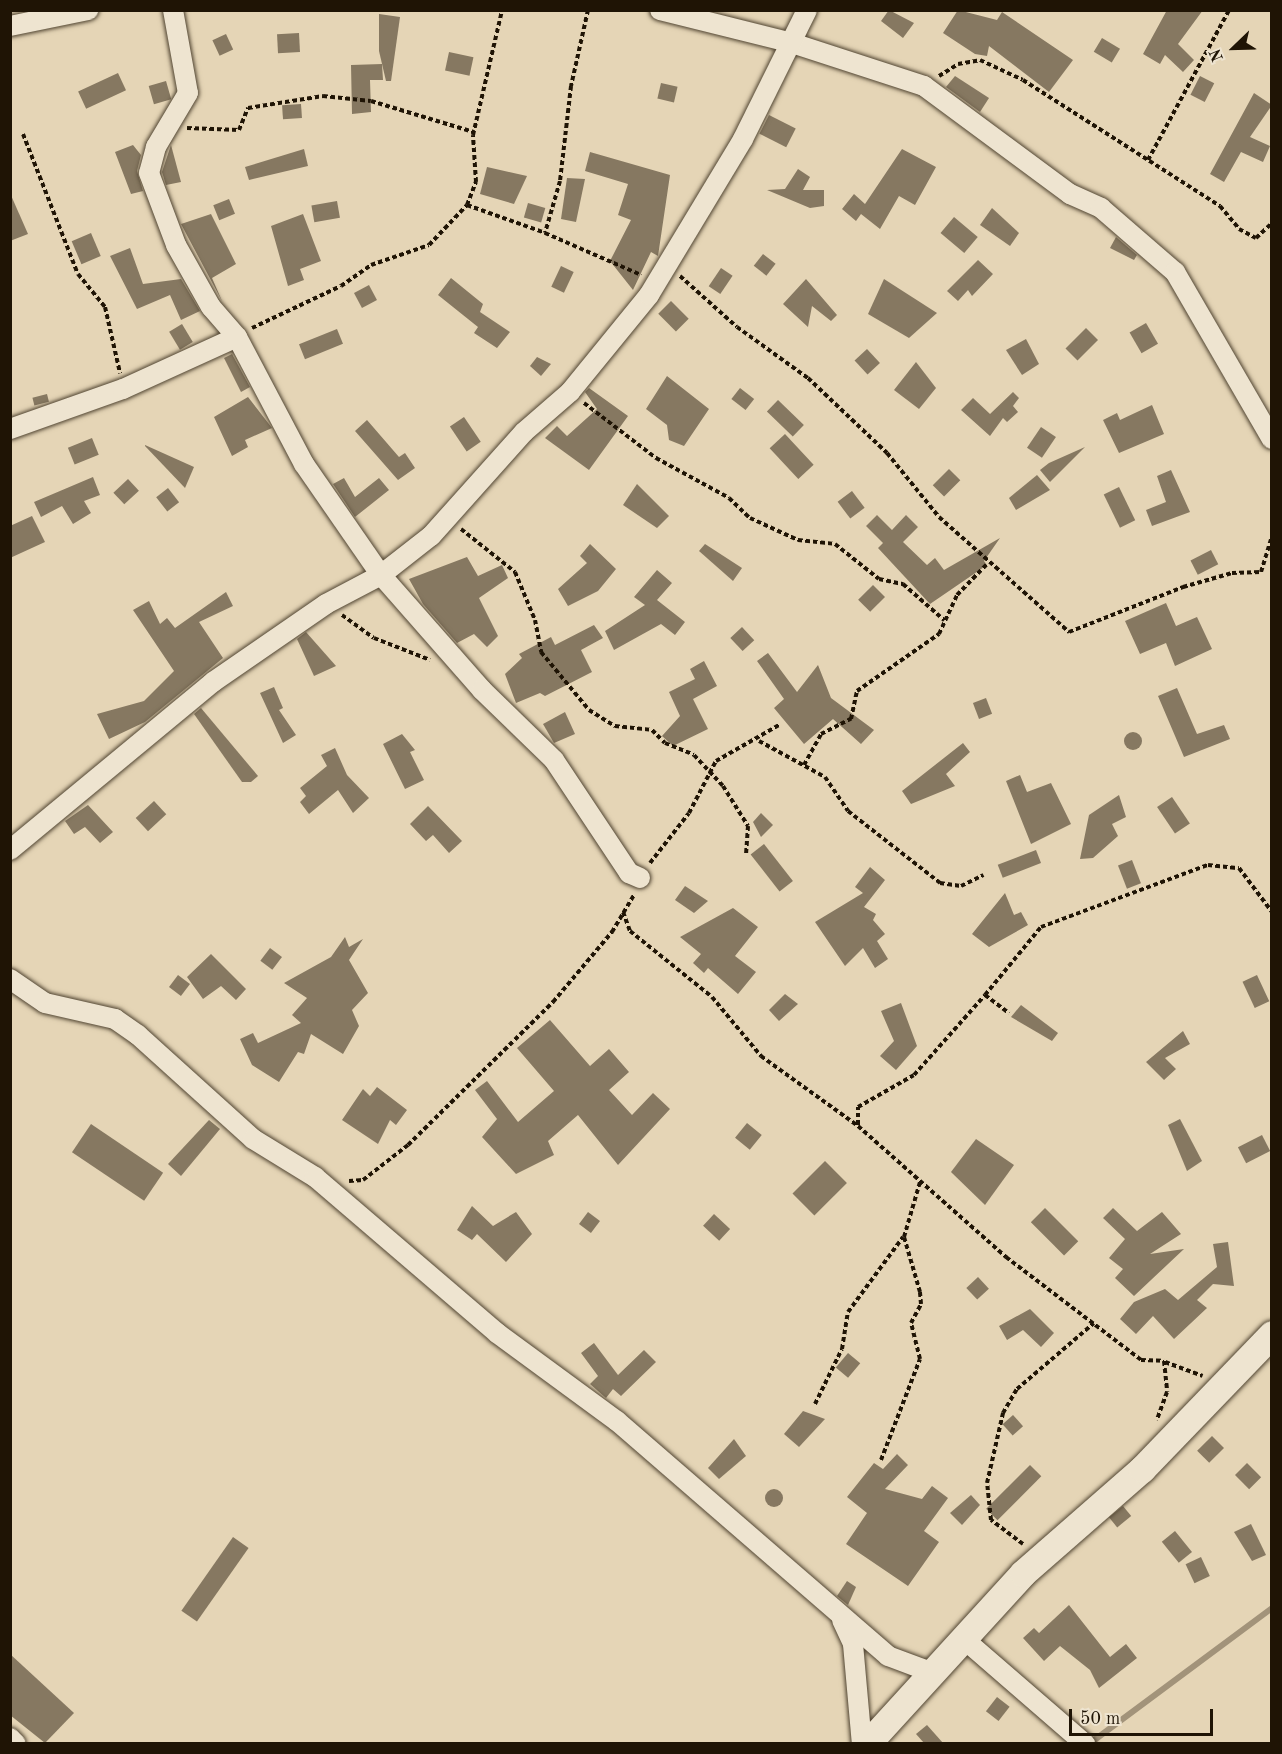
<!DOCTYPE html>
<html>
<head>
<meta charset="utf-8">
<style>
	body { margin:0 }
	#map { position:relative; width:1282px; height:1754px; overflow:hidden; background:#e5d5b6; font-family:"Old Standard TT",serif }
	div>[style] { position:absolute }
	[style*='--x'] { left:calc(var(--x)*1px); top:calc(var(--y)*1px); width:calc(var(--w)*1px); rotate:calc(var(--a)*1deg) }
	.stream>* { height:6px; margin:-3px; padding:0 3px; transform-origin:3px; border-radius:3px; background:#a2937a }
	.building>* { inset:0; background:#867861; transform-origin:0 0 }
	.round { border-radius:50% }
	.path>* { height:4px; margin-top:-2px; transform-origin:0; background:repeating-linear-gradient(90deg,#1f1405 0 4.5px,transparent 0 7.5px) }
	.roads { filter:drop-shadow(0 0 2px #504431) drop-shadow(0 0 2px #504431) }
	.street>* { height:20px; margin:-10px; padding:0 10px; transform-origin:10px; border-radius:10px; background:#eee4d0 }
	.secondary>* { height:27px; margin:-13.5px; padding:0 13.5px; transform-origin:13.5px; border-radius:13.5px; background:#eee4d0 }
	span { translate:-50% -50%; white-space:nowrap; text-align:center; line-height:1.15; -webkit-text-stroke:6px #eee4d0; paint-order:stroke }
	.frame { position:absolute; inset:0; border:12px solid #1f1405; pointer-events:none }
	.north { position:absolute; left:1204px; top:18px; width:60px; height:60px; -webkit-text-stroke:4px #eee4d0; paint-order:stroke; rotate:247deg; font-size:16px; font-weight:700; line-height:24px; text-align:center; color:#1f1405 }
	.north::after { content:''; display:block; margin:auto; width:21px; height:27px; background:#1f1405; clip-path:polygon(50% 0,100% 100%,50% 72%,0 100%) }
	.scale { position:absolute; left:1069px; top:1709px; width:144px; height:27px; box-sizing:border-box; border:3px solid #1f1405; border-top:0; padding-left:8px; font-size:18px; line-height:21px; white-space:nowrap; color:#1f1405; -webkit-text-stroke:4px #eee4d0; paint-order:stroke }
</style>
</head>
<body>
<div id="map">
	<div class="stream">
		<div style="--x:1089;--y:1744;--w:228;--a:-36.6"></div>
	</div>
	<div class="building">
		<div style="clip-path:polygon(889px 10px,914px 23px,903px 38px,881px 21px)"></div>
		<div style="clip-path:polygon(958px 10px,997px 20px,1002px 12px,1073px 60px,1049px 92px,989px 46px,987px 56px,975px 54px,943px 33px)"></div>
		<div style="clip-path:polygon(1167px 10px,1203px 10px,1178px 44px,1194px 60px,1183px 72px,1165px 55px,1160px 64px,1143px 54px)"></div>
		<div style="clip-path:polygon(379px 14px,400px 17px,391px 81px,386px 81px,379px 51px)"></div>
		<div style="left:299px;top:33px;width:19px;height:22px;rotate:87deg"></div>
		<div style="left:226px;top:34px;width:17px;height:15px;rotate:65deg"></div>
		<div style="left:1102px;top:38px;width:21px;height:16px;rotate:31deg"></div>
		<div style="left:449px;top:52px;width:25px;height:19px;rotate:12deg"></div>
		<div style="clip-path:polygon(382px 64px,383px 80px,370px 80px,371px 112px,352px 114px,351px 65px)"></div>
		<div style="left:118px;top:73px;width:19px;height:44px;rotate:65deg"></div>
		<div style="clip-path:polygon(955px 76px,989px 98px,980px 112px,946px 87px)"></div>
		<div style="left:1200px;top:76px;width:16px;height:21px;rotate:27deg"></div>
		<div style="left:166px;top:81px;width:19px;height:18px;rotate:74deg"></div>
		<div style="left:661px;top:83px;width:17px;height:16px;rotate:13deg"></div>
		<div style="clip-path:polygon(1254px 93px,1272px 105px,1250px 137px,1270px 146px,1263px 162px,1241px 152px,1224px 182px,1210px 174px)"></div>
		<div style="left:301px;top:104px;width:14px;height:19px;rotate:86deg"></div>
		<div style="left:769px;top:115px;width:30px;height:21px;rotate:27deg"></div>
		<div style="clip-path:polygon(133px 145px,141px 155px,137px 171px,143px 191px,131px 194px,115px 152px)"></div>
		<div style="clip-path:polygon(171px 145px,181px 182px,166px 185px,162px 172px)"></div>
		<div style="clip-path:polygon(304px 149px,308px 166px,249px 180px,245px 167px)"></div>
		<div style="clip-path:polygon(902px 149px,936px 167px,915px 205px,899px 196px,880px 229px,861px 214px,856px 221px,842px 209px,854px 194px,865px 204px)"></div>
		<div style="clip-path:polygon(590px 152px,670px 175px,658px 256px,651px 252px,633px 290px,610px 261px,631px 220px,618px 215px,628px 184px,585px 171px)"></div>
		<div style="clip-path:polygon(487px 167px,527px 176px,514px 204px,480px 194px)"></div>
		<div style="clip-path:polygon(798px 169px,810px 177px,803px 190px,824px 190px,824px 206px,810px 208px,767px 190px,785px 189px)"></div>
		<div style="clip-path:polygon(567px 178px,585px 179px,576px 222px,561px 219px)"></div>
		<div style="clip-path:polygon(10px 193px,28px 234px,10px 241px)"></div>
		<div style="left:229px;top:199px;width:16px;height:17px;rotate:68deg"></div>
		<div style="left:337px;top:201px;width:17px;height:26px;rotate:80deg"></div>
		<div style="left:528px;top:203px;width:18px;height:15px;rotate:16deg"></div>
		<div style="clip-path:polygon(992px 208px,1019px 233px,1010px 246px,980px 225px)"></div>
		<div style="clip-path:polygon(211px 214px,236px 264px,212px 278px,222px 301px,181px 224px)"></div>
		<div style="clip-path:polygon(303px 214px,321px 261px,300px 269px,304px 280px,288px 286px,271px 226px)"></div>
		<div style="left:954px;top:217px;width:31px;height:21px;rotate:40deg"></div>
		<div style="left:91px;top:233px;width:25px;height:21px;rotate:67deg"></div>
		<div style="clip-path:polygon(1116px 237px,1137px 255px,1134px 260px,1110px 248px)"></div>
		<div style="clip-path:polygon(130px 248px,143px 284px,181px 279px,200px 311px,181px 320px,170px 295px,137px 309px,110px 256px)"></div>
		<div style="left:763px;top:254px;width:16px;height:15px;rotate:38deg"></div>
		<div style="clip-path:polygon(978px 260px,993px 274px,972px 296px,968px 290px,958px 301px,947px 291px)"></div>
		<div style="left:561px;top:266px;width:14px;height:23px;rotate:25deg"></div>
		<div style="left:721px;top:268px;width:14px;height:22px;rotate:34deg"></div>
		<div style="clip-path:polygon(451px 278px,483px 304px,480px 312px,510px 332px,497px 348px,474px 333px,478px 327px,438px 295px)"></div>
		<div style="clip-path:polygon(806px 279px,837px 315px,831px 321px,812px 306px,808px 327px,783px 304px)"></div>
		<div style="clip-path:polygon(884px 279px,937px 313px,909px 338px,868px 314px)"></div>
		<div style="left:369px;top:285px;width:17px;height:17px;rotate:62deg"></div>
		<div style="left:671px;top:301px;width:25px;height:18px;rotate:45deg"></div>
		<div style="left:1146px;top:323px;width:24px;height:19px;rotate:60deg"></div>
		<div style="left:182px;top:324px;width:21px;height:15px;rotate:59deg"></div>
		<div style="left:1086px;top:328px;width:17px;height:29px;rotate:45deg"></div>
		<div style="left:337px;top:329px;width:16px;height:41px;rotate:68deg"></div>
		<div style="clip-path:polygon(1026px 339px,1039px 364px,1022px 375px,1006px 350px)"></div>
		<div style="left:867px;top:349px;width:19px;height:17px;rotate:47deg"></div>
		<div style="clip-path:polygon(232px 354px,250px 387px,241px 392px,224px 358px)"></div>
		<div style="clip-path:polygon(537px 357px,551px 364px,541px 376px,530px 366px)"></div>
		<div style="clip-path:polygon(916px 362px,936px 388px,919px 409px,894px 390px)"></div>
		<div style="clip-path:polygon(667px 376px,709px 409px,684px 446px,669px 440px,667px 425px,646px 409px)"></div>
		<div style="clip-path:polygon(589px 388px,628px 416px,589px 470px,545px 438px,557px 426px,567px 436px,597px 409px,585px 392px)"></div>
		<div style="left:740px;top:388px;width:18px;height:14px;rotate:38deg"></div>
		<div style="clip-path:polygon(1013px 392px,1019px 398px,1013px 406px,1018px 412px,1007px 422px,1003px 418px,990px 436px,961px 410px,973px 398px,990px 414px)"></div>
		<div style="left:47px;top:394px;width:8px;height:15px;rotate:76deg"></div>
		<div style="clip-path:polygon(248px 397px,272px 428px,245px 440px,248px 447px,232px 456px,214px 417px)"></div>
		<div style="left:778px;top:400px;width:36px;height:16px;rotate:44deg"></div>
		<div style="clip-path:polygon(1152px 405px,1164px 434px,1119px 453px,1103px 420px,1117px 413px,1120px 420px)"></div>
		<div style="left:464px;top:417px;width:30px;height:17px;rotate:56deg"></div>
		<div style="clip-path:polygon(367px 420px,399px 457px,405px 453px,415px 468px,398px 480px,355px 431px)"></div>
		<div style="left:1041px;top:427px;width:18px;height:25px;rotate:34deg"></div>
		<div style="left:785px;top:434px;width:42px;height:21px;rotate:47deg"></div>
		<div style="left:92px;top:438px;width:18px;height:26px;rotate:68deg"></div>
		<div style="clip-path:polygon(145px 445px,194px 467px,185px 488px,145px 446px)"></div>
		<div style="clip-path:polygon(1085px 447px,1050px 482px,1040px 470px,1049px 463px)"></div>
		<div style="left:949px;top:469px;width:16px;height:23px;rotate:45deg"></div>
		<div style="clip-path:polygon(1171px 470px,1190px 512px,1152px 526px,1146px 510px,1166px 502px,1157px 476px)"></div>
		<div style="clip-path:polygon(1037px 475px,1050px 490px,1016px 510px,1009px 498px)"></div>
		<div style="clip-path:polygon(93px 477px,100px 495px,84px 501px,91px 513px,73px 524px,62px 506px,41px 517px,34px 502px)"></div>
		<div style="clip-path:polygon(344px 478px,355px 497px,379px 478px,389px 490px,355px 517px,333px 484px)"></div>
		<div style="left:128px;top:479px;width:16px;height:20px;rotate:47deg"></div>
		<div style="clip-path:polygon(637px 484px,669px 516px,657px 528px,623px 505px)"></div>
		<div style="left:1119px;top:487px;width:37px;height:17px;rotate:64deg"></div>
		<div style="left:168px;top:488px;width:18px;height:15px;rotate:52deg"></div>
		<div style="left:852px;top:491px;width:21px;height:18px;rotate:53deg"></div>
		<div style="clip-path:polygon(877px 515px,892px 530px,906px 515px,918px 527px,903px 542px,927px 565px,935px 558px,944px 570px,1000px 538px,984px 561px,987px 565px,930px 604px,878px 548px,883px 543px,866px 526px)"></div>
		<div style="clip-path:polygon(32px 516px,45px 542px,10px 558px,10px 526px)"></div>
		<div style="clip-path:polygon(590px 544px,616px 569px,598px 591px,568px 606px,558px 589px,587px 563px,580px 556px)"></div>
		<div style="clip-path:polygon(705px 544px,742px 568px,733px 581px,699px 551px)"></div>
		<div style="left:1211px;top:550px;width:16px;height:23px;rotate:63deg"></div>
		<div style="clip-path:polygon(467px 557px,478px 576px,502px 565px,508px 578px,479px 598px,498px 636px,487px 647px,474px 634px,457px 643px,423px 604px,409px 579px)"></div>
		<div style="clip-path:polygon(657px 570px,672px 583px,657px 600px,685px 622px,675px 635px,661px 624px,614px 650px,605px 631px,645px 605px,634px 597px)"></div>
		<div style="left:873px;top:585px;width:17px;height:21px;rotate:45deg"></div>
		<div style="clip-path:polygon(226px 592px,233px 606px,199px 622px,223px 658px,145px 722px,109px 739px,97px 714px,144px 701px,174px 671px,133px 610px,149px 601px,160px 624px,167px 618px,175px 628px)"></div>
		<div style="clip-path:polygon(1166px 603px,1176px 626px,1197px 617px,1212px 649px,1175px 666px,1166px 643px,1140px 654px,1125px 621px)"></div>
		<div style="clip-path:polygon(594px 625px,603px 638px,581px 650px,592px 672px,545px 696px,540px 693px,516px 703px,505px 674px,522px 658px,519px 654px,551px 637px,555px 645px)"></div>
		<div style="left:742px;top:627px;width:18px;height:16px;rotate:47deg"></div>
		<div style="clip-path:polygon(306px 632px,336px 666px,314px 676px,297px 639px)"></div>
		<div style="clip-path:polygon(768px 653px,797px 692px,818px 665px,831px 698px,874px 730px,861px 744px,833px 719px,804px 744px,774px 708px,784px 699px,757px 661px)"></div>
		<div style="clip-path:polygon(704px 661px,717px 686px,693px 699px,708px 729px,673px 746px,662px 736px,680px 716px,669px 692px,695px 679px,690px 669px)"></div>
		<div style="clip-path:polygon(274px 687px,283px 708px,279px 710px,296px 735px,283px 743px,260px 693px)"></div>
		<div style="clip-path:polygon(1177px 688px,1197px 734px,1224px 725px,1230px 739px,1184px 757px,1158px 696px)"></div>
		<div style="left:986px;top:698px;width:17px;height:14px;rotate:69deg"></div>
		<div style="clip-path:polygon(201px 708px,258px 776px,251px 782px,242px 782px,194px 714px)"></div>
		<div style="clip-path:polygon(565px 712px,575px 734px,554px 743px,543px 724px)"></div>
		<div class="round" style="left:1124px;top:732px;width:18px;height:18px"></div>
		<div style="clip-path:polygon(402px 734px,415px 750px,410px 752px,424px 780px,405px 789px,383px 744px)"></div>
		<div style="clip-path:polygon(963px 743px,970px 752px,946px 774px,955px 786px,911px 804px,902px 791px)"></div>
		<div style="clip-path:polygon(335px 748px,347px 775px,369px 798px,353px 813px,338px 790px,309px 814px,300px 802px,306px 796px,300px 788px,327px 766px,321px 755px)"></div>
		<div style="clip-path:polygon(1020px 775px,1027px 792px,1051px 783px,1071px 824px,1031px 844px,1006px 781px)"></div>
		<div style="clip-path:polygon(1119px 795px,1126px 817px,1112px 824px,1118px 836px,1093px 858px,1080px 859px,1089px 815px)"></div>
		<div style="left:1172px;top:797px;width:32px;height:18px;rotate:56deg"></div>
		<div style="left:154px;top:801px;width:18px;height:25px;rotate:47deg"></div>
		<div style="clip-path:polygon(88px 805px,113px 832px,100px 843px,85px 827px,74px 834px,65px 821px)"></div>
		<div style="clip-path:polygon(428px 806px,462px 841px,449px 853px,433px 835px,426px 841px,410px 824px)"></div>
		<div style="clip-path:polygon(761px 813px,773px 825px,761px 837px,753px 822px)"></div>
		<div style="left:764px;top:844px;width:47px;height:17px;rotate:52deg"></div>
		<div style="left:1036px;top:850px;width:14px;height:41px;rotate:69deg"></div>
		<div style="left:1132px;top:860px;width:25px;height:15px;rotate:69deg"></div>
		<div style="clip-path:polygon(870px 867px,885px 880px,864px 907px,876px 914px,873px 920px,885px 934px,877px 941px,888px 959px,875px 968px,863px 948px,845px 966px,815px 922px,863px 893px,855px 887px)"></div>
		<div style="clip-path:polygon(685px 886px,708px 901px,694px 913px,675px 900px)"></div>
		<div style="clip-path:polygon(1005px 893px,1014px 915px,1021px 912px,1028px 925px,989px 947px,972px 934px)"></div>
		<div style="clip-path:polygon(733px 908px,758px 927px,735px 956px,756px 972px,738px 994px,708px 968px,704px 973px,693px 963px,701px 954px,680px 937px)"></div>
		<div style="clip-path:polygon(345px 937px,349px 947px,363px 939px,349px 960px,368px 993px,352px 1010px,359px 1026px,343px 1054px,311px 1034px,304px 1054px,298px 1052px,279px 1082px,252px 1065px,240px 1039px,253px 1033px,258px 1043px,301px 1023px,292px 1015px,307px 998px,284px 983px,331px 957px)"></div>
		<div style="left:270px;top:948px;width:15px;height:16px;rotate:37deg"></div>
		<div style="clip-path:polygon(211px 954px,246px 989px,236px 1000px,221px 986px,203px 999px,187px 977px)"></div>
		<div style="left:178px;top:975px;width:15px;height:15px;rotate:37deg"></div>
		<div style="left:1257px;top:975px;width:29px;height:16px;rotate:65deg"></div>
		<div style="clip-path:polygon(785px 994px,798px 1004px,779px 1021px,769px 1010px)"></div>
		<div style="clip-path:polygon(901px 1003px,917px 1046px,896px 1070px,880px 1056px,894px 1041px,881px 1011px)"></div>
		<div style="clip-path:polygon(1021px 1005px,1058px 1033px,1052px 1041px,1011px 1017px)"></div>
		<div style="clip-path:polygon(550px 1020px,590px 1066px,609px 1049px,629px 1072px,609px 1090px,632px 1115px,653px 1093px,670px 1109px,618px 1165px,578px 1115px,548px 1141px,554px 1155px,516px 1174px,482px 1137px,497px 1119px,475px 1090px,487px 1081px,518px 1122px,554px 1091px,517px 1048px)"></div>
		<div style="clip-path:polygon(1183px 1031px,1190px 1044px,1165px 1058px,1176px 1069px,1164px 1080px,1146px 1062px)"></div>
		<div style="clip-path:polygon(377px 1087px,407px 1110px,396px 1125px,390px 1120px,378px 1144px,342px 1120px,363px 1089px,370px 1096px)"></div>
		<div style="clip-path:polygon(1180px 1119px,1202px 1161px,1187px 1171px,1168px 1125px)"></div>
		<div style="clip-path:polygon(209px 1120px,220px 1129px,181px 1176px,168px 1164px)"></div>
		<div style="left:747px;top:1123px;width:19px;height:19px;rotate:39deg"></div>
		<div style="left:91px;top:1124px;width:87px;height:34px;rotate:34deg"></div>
		<div style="left:1262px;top:1135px;width:18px;height:27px;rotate:63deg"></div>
		<div style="clip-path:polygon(976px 1139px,1014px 1165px,985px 1205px,951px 1172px)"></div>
		<div style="left:825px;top:1161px;width:31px;height:46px;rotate:45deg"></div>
		<div style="clip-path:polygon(472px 1206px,493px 1226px,516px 1212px,532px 1234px,506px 1262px,477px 1234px,472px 1240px,457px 1230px)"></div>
		<div style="left:1045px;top:1208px;width:47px;height:20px;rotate:45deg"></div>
		<div style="clip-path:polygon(1113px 1208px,1137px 1231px,1162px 1212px,1181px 1234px,1150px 1254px,1184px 1249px,1134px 1296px,1115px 1278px,1123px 1269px,1109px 1258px,1125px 1239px,1103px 1218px)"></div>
		<div style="left:588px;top:1212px;width:15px;height:15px;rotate:37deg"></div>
		<div style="left:714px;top:1214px;width:22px;height:16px;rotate:43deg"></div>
		<div style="clip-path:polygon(1228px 1242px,1234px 1286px,1213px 1284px,1197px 1300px,1207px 1308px,1174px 1339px,1153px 1316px,1136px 1334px,1120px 1319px,1134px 1302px,1165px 1289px,1178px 1300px,1217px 1267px,1213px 1244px)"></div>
		<div style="left:978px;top:1277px;width:16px;height:16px;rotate:47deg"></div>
		<div style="clip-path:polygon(1030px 1309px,1054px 1333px,1041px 1347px,1023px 1330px,1007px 1340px,999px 1326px)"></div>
		<div style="clip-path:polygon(594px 1343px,618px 1375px,644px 1350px,656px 1362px,621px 1396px,613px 1389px,606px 1398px,590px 1384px,598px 1376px,581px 1353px)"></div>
		<div style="left:848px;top:1353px;width:16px;height:19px;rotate:40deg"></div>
		<div style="clip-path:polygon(803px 1411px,825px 1419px,799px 1447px,784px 1434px)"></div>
		<div style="left:1013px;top:1415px;width:15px;height:14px;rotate:48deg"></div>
		<div style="left:1212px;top:1436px;width:17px;height:21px;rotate:45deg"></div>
		<div style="clip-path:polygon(734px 1439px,746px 1456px,719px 1479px,708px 1468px)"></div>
		<div style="clip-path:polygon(897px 1454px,908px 1465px,885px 1489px,922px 1499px,932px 1486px,948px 1498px,924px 1531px,939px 1542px,908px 1586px,846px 1544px,867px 1513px,847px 1497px,874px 1463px,883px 1469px)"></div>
		<div style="left:1247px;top:1463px;width:20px;height:17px;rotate:45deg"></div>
		<div style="left:1030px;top:1465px;width:16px;height:62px;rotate:45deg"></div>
		<div class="round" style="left:765px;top:1489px;width:18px;height:18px"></div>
		<div style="clip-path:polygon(971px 1495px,980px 1505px,962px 1525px,950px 1513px)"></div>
		<div style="left:1123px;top:1506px;width:13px;height:18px;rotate:51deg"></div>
		<div style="clip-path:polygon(1251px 1524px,1266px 1555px,1252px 1561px,1234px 1532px)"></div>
		<div style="left:1175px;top:1531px;width:27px;height:17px;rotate:51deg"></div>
		<div style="left:233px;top:1537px;width:19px;height:90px;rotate:35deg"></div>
		<div style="left:1201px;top:1557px;width:21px;height:17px;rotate:65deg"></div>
		<div style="clip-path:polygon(847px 1581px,856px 1587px,848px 1605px,837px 1596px)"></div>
		<div style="clip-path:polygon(1069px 1605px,1110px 1657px,1126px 1644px,1137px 1658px,1099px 1688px,1090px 1670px,1060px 1646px,1044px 1661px,1023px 1638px,1034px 1628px,1039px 1633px)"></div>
		<div style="clip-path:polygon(10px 1654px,74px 1713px,45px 1743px,10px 1715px)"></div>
		<div style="left:997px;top:1697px;width:16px;height:18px;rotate:38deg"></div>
		<div style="clip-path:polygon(927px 1725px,943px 1743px,924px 1743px,916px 1734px)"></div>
	</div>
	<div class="path">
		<div style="--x:588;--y:10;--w:78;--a:102.6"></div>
		<div style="--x:571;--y:86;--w:96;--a:96.6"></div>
		<div style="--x:560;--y:181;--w:54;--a:106.1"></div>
		<div style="--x:545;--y:233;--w:105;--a:23.6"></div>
		<div style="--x:939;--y:76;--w:22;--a:-32"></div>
		<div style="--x:958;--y:64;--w:22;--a:-10"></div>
		<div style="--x:980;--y:60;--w:47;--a:24.9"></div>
		<div style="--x:1023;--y:80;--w:234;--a:32.6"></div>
		<div style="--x:1220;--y:206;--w:30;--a:50"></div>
		<div style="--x:1239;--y:229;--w:19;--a:28"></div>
		<div style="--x:1256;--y:238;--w:22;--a:-43"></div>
		<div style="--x:187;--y:128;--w:52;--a:2.2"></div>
		<div style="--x:239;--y:130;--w:24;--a:-68"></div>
		<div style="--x:248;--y:108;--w:76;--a:-9.1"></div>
		<div style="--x:323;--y:96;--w:48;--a:5.9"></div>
		<div style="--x:371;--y:101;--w:108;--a:16.8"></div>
		<div style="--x:23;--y:134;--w:150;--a:68.6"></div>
		<div style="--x:78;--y:274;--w:43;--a:50.7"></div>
		<div style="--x:105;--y:307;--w:68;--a:77.2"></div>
		<div style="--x:1148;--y:160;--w:170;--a:-61.6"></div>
		<div style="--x:467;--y:205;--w:25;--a:-69"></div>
		<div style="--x:476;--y:182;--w:47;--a:-93.7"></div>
		<div style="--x:473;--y:135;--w:128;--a:-76.9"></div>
		<div style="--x:680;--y:276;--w:76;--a:41.8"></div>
		<div style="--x:737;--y:327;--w:87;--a:35.7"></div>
		<div style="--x:808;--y:378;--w:109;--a:43.5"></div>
		<div style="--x:887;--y:453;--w:82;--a:50.9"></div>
		<div style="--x:939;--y:517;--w:174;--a:41.5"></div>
		<div style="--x:1069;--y:632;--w:123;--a:-21.5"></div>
		<div style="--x:1183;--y:587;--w:51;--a:-15.9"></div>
		<div style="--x:1232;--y:573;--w:29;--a:-2"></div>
		<div style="--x:1261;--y:572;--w:37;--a:-73"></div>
		<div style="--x:252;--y:328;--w:98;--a:-25.3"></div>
		<div style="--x:341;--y:286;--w:37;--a:-35"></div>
		<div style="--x:371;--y:265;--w:61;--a:-19"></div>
		<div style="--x:429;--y:245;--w:55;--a:-46.5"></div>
		<div style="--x:467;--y:205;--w:83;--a:19.7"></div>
		<div style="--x:584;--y:403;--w:91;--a:37.4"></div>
		<div style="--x:656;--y:458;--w:83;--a:28.7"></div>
		<div style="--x:729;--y:498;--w:29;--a:44"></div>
		<div style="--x:750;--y:518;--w:53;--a:24.6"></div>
		<div style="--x:798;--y:540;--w:37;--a:6"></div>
		<div style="--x:835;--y:544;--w:56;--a:38.5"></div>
		<div style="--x:879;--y:579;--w:25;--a:12"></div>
		<div style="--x:903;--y:584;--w:55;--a:41.3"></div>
		<div style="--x:461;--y:529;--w:69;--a:38.5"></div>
		<div style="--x:515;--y:572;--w:52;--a:67.4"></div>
		<div style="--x:535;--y:620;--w:33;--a:79"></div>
		<div style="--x:541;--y:652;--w:75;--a:50.4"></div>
		<div style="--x:589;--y:710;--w:31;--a:32"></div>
		<div style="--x:615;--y:726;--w:37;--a:6"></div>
		<div style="--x:652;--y:730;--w:18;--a:45"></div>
		<div style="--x:665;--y:743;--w:31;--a:22"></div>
		<div style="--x:694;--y:755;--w:42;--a:46.9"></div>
		<div style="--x:723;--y:786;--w:47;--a:58"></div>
		<div style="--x:748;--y:826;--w:28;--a:94"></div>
		<div style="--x:342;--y:615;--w:39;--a:36"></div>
		<div style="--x:374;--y:638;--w:60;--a:21.4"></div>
		<div style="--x:759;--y:741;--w:75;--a:28.6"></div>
		<div style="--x:825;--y:777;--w:41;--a:55.9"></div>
		<div style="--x:848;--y:811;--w:117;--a:38"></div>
		<div style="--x:940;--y:883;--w:21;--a:8"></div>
		<div style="--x:961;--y:886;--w:25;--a:-26"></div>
		<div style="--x:804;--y:765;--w:35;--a:-61"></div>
		<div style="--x:821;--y:734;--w:34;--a:-27"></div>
		<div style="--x:851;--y:719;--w:29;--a:-78"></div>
		<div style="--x:857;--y:691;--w:100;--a:-34.8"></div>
		<div style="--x:939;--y:634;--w:43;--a:-65.2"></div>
		<div style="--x:957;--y:595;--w:43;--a:-45.9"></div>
		<div style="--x:650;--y:863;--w:63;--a:-52"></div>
		<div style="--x:689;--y:813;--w:59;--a:-62.6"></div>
		<div style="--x:716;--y:761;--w:73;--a:-29.7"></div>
		<div style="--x:623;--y:912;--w:20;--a:70"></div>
		<div style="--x:630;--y:931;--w:105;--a:38.8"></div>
		<div style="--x:712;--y:997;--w:77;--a:50.3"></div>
		<div style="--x:761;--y:1056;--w:120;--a:35.8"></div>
		<div style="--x:858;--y:1126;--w:198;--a:41.5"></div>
		<div style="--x:1006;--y:1257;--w:170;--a:37.3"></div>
		<div style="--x:1141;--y:1360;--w:23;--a:2"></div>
		<div style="--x:1164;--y:1361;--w:31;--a:84"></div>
		<div style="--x:1167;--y:1392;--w:30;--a:110"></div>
		<div style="--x:985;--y:995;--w:88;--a:-50.5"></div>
		<div style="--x:1041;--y:927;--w:178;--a:-20.4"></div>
		<div style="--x:1208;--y:865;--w:31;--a:6"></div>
		<div style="--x:1239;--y:868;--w:55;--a:53.1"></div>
		<div style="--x:858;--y:1125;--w:18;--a:-90"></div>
		<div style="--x:858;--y:1107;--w:64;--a:-29.7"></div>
		<div style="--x:914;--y:1075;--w:107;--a:-48.4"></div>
		<div style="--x:985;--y:995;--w:30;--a:37"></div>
		<div style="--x:349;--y:1181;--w:14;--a:-4"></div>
		<div style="--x:363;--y:1180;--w:57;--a:-37.9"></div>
		<div style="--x:408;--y:1145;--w:204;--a:-44.6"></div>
		<div style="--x:553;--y:1002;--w:92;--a:-49.9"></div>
		<div style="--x:612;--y:932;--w:43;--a:-59.3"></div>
		<div style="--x:1165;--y:1362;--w:40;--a:20.2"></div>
		<div style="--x:815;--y:1404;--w:61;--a:-63.9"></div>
		<div style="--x:842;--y:1349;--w:37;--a:-81"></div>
		<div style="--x:848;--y:1312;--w:93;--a:-53.7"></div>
		<div style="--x:881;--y:1460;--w:108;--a:-68.9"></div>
		<div style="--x:920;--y:1359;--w:37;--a:-104"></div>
		<div style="--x:911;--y:1323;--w:21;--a:-62"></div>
		<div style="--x:921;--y:1304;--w:12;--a:-95"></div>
		<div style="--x:920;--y:1292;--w:57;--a:-106.2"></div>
		<div style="--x:904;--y:1237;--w:57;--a:-73.8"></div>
		<div style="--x:1023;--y:1544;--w:40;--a:-143"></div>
		<div style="--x:991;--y:1520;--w:37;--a:-96"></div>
		<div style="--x:987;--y:1483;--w:72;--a:-77.1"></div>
		<div style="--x:1003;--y:1413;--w:28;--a:-60"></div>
		<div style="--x:1017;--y:1389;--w:101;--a:-40.6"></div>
	</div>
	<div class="roads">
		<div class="street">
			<div style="--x:173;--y:10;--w:84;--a:79.8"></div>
			<div style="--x:188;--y:93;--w:63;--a:120.7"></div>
			<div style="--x:156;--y:147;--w:27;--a:105"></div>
			<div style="--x:149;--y:173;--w:77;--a:69.4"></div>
			<div style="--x:176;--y:245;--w:71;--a:60.6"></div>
			<div style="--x:211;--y:307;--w:40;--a:49"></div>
			<div style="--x:237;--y:337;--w:144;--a:62.2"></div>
			<div style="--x:304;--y:464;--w:135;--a:55.3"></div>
			<div style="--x:381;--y:575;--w:153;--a:48.7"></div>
			<div style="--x:482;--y:690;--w:100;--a:44.2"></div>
			<div style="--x:554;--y:760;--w:136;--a:56.4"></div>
			<div style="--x:629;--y:873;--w:12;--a:24"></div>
			<div style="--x:660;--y:10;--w:136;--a:14"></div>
			<div style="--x:792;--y:43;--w:139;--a:18"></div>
			<div style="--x:924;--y:86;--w:182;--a:36.5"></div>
			<div style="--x:1070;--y:194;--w:34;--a:24"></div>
			<div style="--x:1101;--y:208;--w:98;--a:40.9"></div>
			<div style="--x:1175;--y:272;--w:193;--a:59.9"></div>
			<div style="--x:10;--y:26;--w:80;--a:-11.6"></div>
			<div style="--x:10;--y:429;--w:120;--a:-19.5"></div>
			<div style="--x:123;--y:389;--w:125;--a:-24.5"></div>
			<div style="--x:10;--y:850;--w:264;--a:-39.6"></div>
			<div style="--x:213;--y:682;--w:137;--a:-34.6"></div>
			<div style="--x:326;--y:604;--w:62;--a:-27.8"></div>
			<div style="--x:381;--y:575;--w:63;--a:-38"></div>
			<div style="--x:431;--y:536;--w:140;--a:-48.2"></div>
			<div style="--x:524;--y:432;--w:61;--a:-41"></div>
			<div style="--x:570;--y:392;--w:125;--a:-50.8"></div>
			<div style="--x:649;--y:295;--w:182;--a:-58.9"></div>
			<div style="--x:743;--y:139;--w:144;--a:-63.6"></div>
			<div style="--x:10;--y:979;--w:42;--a:34.4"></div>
			<div style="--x:45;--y:1003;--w:72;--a:12.9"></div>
			<div style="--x:115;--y:1019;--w:28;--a:35"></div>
			<div style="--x:138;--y:1035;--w:155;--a:42.1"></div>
			<div style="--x:253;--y:1139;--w:73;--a:31.5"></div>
			<div style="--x:315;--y:1177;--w:240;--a:40.6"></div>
			<div style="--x:497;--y:1333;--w:149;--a:36.3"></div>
			<div style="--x:617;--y:1421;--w:359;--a:40.9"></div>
			<div style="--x:888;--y:1656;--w:46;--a:20.4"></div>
			<div style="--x:842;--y:1620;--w:26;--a:65"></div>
			<div style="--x:853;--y:1644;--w:100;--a:84.9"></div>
			<div style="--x:965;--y:1640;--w:159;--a:40.9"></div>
			<div style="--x:10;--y:1738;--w:8;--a:45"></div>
		</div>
		<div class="secondary">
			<div style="--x:867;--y:1744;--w:231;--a:-47.6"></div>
			<div style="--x:1023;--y:1573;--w:158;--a:-41.2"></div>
			<div style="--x:1142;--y:1469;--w:187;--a:-46.1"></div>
		</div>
	</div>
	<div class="frame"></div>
	<div class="north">N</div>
	<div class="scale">50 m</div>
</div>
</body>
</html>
